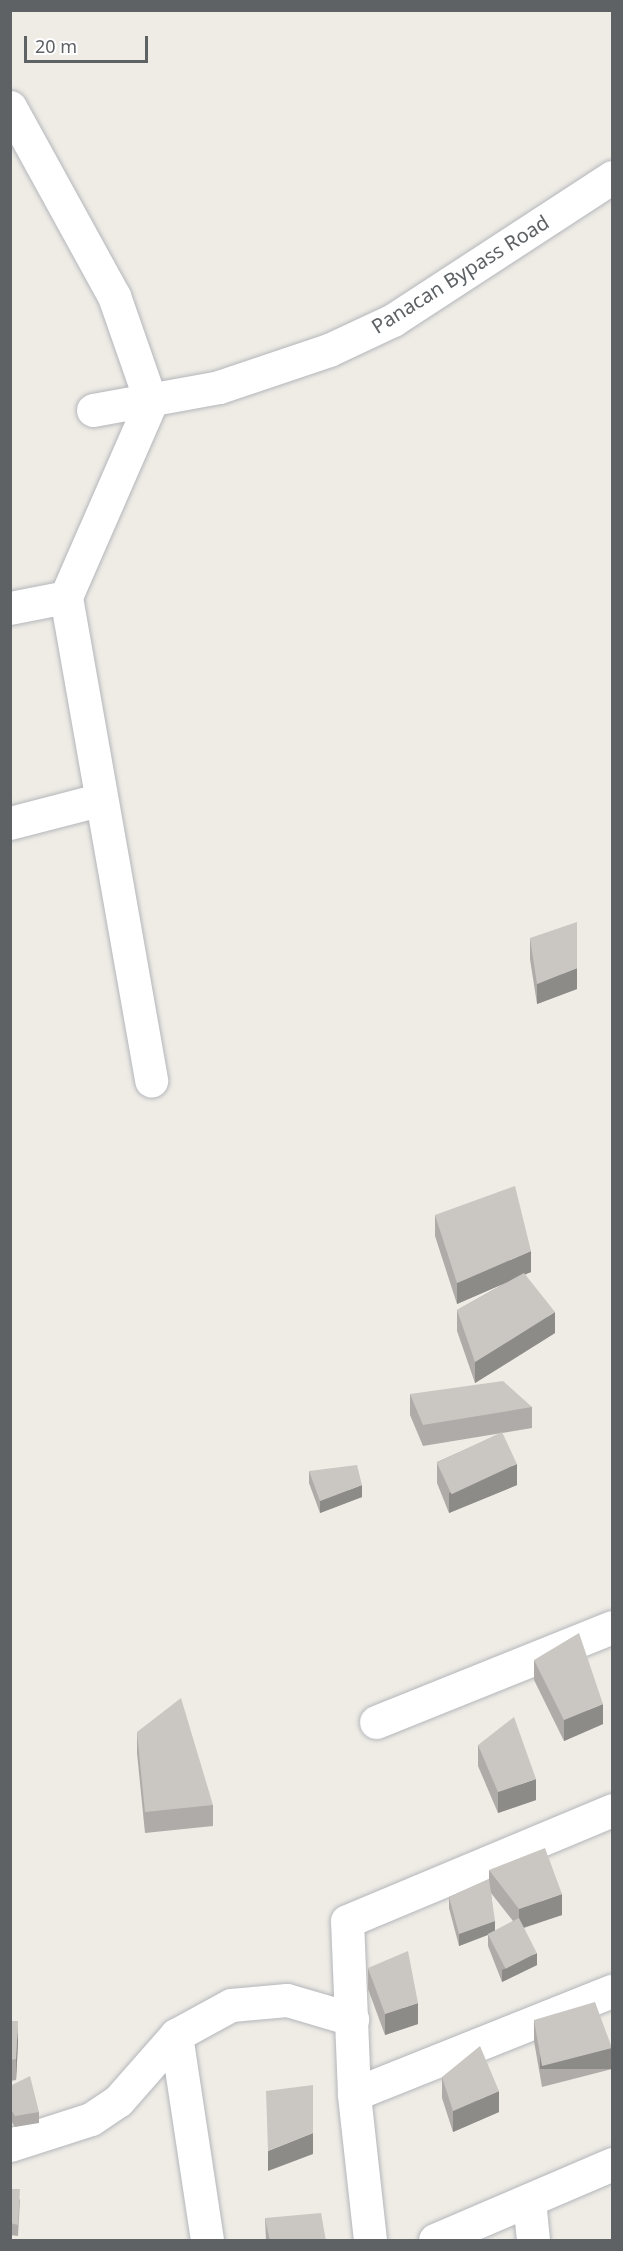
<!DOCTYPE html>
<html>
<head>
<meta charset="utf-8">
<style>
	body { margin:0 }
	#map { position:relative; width:623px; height:2251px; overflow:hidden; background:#efece6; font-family:"Noto Sans",sans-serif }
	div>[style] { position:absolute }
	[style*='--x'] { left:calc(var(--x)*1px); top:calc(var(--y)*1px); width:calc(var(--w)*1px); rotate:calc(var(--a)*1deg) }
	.roads { filter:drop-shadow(0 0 2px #b3b6ba) drop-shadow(0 0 2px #b3b6ba) }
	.street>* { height:33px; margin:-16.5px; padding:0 16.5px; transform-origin:16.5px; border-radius:16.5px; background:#fff }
	.secondary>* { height:33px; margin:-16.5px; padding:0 16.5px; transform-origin:16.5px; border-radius:16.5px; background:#fff }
	.wall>* { inset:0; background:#aeaba8 }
	.shaded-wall>* { inset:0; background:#8d8b88; transform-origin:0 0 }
	.building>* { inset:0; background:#cac7c3; transform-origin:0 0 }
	span { translate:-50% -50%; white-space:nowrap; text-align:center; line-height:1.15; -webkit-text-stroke:6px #fff; paint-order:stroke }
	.street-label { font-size:20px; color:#5e6265 }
	.frame { position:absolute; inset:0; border:12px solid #5e6265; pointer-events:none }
	.scale { position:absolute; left:24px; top:36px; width:124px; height:27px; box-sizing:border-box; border:3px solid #5e6265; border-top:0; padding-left:8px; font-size:18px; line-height:21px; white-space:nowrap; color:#5e6265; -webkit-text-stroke:4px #fff; paint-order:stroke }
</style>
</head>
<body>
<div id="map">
	<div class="roads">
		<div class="street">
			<div style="--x:10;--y:107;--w:216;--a:61.2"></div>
			<div style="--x:114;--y:296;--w:112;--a:70.8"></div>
			<div style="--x:151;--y:402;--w:213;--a:113.6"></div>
			<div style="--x:66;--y:597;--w:491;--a:80"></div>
			<div style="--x:10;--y:608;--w:57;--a:-11.1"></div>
			<div style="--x:10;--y:823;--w:92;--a:-14.5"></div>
			<div style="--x:376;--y:1722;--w:254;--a:-21.9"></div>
			<div style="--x:176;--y:2035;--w:207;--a:81.4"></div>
			<div style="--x:354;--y:2094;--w:278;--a:-21.8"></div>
			<div style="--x:10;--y:2145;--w:85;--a:-17.8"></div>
			<div style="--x:91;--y:2119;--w:32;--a:-34"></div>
			<div style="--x:118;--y:2101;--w:88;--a:-48.7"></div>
			<div style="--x:176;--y:2035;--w:63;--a:-28.6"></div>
			<div style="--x:231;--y:2005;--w:56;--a:-5.1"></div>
			<div style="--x:287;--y:2000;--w:68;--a:16.3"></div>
			<div style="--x:529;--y:2200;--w:40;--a:84.3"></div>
			<div style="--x:370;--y:2240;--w:147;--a:-96.3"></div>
			<div style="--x:354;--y:2094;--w:173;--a:-92.3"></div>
			<div style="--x:347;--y:1921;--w:287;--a:-22.7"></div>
			<div style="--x:435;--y:2240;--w:193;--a:-23.2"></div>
		</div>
		<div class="secondary">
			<div style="--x:93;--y:410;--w:128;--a:-10.3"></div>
			<div style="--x:219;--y:387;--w:116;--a:-18.6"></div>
			<div style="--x:329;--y:350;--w:71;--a:-25.1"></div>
			<div style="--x:393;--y:320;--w:262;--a:-33.1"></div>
		</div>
	</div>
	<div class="wall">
		<div style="clip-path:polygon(530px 938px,577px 989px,537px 1004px,530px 959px)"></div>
		<div style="clip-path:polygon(435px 1215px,531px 1272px,525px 1274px,555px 1333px,475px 1383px,457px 1331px,457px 1310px,507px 1282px,457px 1304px,435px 1236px)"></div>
		<div style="clip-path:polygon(410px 1394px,532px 1407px,532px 1428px,502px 1433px,517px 1485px,449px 1513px,437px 1483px,437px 1462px,502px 1433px,423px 1446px,410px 1415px)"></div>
		<div style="clip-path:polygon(309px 1471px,362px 1497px,320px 1513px,309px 1483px)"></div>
		<div style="clip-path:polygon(534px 1660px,603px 1724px,564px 1741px,534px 1680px)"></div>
		<div style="clip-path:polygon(137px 1732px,213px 1805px,213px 1826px,145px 1833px,137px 1753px)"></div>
		<div style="clip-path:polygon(478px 1745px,536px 1800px,498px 1813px,478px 1766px)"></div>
		<div style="clip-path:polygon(evenodd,489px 1870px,562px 1915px,524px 1928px,537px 1965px,502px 1982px,488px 1946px,488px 1935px,459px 1946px,449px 1908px,449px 1897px,489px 1879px,489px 1870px,491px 1893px,513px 1921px,495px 1931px,491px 1893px)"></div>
		<div style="clip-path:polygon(368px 1968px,418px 2024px,385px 2035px,368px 1989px)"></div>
		<div style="clip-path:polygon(534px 2020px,612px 2069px,542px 2087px,534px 2041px)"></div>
		<div style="clip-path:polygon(10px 2021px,18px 2042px,16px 2080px,10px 2081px)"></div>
		<div style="clip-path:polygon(442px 2077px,499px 2112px,453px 2132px,442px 2098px)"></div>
		<div style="clip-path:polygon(10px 2086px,39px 2112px,39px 2123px,15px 2127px,10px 2119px)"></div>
		<div style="clip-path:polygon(10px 2189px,20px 2200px,18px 2236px,10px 2235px)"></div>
		<div style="clip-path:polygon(265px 2218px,326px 2241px,266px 2241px)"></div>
	</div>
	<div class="shaded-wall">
		<div style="clip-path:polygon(577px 968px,577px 989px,537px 1004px,537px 984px)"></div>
		<div style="clip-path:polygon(531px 1251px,531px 1272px,457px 1304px,457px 1283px)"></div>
		<div style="clip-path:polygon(555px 1312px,555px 1333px,475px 1383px,475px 1362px)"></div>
		<div style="clip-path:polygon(517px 1464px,517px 1485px,449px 1513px,449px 1493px)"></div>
		<div style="clip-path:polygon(362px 1485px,362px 1497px,320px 1513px,320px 1501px)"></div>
		<div style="clip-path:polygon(603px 1704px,603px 1724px,564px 1741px,564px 1720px)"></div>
		<div style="clip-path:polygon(536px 1779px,536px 1800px,498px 1813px,498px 1792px)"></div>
		<div style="clip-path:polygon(562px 1894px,562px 1915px,519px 1929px,519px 1909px)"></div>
		<div style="clip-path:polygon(495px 1921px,495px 1932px,459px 1946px,459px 1934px)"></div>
		<div style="clip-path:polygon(537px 1953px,537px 1965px,502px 1982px,502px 1970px)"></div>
		<div style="clip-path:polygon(418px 2003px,418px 2024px,385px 2035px,385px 2014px)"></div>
		<div style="clip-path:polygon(18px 2021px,18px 2042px,16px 2080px,16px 2059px)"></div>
		<div style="left:612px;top:2048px;width:21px;height:72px;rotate:90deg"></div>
		<div style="clip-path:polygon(499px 2091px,499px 2112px,453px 2132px,453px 2111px)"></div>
		<div style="clip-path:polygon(313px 2133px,313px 2154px,268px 2171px,268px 2151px)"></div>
	</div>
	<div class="building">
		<div style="clip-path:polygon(577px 922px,577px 968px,537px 984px,530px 938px)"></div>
		<div style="clip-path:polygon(515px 1186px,531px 1251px,457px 1283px,435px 1215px)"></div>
		<div style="clip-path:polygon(524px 1273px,555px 1312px,475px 1362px,457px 1310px)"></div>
		<div style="clip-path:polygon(503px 1381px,532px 1407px,423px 1425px,410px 1394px)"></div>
		<div style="left:502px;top:1432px;width:35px;height:72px;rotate:65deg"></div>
		<div style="clip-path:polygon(357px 1465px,362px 1485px,320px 1501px,309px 1471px)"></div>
		<div style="clip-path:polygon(579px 1633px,603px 1704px,564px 1720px,534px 1660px)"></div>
		<div style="clip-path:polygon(181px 1698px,213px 1805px,145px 1812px,137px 1732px)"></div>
		<div style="clip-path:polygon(514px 1717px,536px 1779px,498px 1792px,478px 1745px)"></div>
		<div style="clip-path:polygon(545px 1848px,562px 1894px,519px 1909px,489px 1870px)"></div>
		<div style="clip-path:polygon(489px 1879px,495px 1921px,459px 1934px,449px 1897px)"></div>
		<div style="left:519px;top:1918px;width:39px;height:35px;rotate:63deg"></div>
		<div style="clip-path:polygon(408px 1951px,418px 2003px,385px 2014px,368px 1968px)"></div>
		<div style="clip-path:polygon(595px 2002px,612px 2048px,542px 2066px,534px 2020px)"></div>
		<div style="clip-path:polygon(10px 2021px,18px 2021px,16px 2059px,10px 2060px)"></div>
		<div style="clip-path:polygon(480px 2046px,499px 2091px,453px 2111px,442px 2077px)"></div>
		<div style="clip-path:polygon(30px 2076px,39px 2112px,15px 2116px,10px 2108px,10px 2086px)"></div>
		<div style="clip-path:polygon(313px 2085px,313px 2133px,268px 2151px,266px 2091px)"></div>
		<div style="clip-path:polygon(10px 2189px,20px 2189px,18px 2225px,10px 2223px)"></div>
		<div style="clip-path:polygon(321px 2213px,326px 2241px,270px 2241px,265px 2218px)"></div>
	</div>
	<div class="street-label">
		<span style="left:460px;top:274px;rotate:-32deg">Panacan Bypass Road</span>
	</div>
	<div class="frame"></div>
	<div class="scale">20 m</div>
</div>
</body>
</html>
